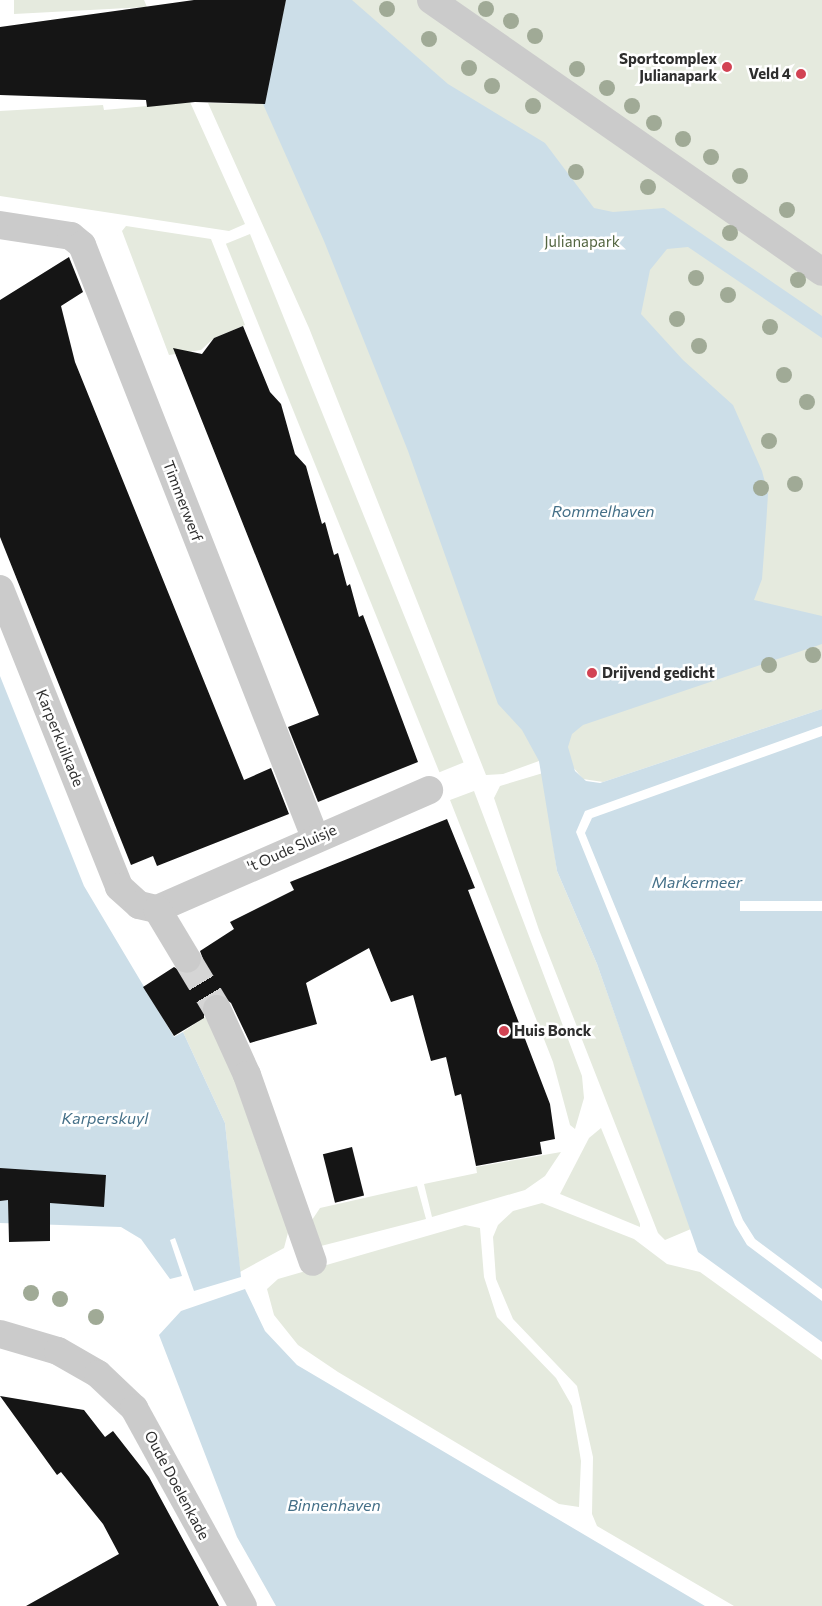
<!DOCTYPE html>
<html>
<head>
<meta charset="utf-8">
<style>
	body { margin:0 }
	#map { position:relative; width:822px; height:1606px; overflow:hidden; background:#fff; font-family:Commissioner,sans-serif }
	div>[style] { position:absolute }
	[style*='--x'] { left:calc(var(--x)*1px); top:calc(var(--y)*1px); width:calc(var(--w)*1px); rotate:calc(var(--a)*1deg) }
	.green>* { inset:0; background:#e5eade; transform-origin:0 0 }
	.water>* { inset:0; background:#ccdee8 }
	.pier>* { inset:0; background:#fff; transform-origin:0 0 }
	.building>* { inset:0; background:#151515; transform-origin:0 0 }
	.minor-tunnel>* { height:28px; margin-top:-14px; transform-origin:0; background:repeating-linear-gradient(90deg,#d5d5d5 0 28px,transparent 0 42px) }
	.minor>* { height:28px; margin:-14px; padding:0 14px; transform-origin:14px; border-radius:14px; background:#cbcbcb }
	.trees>* { width:16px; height:16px; margin:-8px; border-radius:50%; background:#a0aa96 }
	.dots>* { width:14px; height:14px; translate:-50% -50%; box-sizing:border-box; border:2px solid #fff; border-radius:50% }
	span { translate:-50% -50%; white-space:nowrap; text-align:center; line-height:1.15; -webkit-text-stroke:5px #fff; paint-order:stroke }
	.poi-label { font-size:15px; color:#2e2e2e; font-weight:700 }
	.right { translate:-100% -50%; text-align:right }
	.left { translate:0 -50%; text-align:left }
	.park-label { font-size:15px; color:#536540 }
	.street-label { font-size:15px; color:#2e2e2e }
	.water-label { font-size:16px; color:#457088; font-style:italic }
</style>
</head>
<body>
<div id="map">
	<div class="green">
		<div style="clip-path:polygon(14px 0,144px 0,147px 7px,14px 14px)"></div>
		<div style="clip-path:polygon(286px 0,822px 0,822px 709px,603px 782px,583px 779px,572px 766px,543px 773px,557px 871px,597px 964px,691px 1229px,665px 1240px,658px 1233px,539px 930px,494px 798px,500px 786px,543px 773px,539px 761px,503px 774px,486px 775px,484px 770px,309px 328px,208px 103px,265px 104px)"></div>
		<div style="clip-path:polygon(190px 102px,245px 224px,229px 231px,0 196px,0 111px,103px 105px,104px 110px)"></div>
		<div style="clip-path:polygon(126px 226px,211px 239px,245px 325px,214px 338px,201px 350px,169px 355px,122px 231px)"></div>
		<div style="left:250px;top:234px;width:570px;height:26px;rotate:68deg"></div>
		<div style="clip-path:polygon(474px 791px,582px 1076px,584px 1098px,575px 1129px,570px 1125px,553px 1062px,450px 800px)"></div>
		<div style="clip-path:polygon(205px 1017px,223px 1045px,261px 1156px,282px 1196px,289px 1229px,284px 1248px,240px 1272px,225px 1123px,183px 1032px)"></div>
		<div style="clip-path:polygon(601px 1128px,640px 1224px,640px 1227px,560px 1194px,589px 1138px)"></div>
		<div style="clip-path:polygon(561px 1152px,545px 1176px,525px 1190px,432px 1217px,424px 1184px,477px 1173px,476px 1167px)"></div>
		<div style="clip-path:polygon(417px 1186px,426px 1219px,321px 1246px,310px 1223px,320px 1208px)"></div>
		<div style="clip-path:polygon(542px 1203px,634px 1239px,667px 1264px,700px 1272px,822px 1360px,822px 1606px,734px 1606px,597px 1526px,592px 1514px,593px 1457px,577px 1386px,513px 1319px,496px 1279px,493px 1237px,498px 1225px,513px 1211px)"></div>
		<div style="clip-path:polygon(465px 1225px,480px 1228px,484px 1277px,497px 1317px,556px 1378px,572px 1406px,581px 1461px,579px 1507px,559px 1504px,338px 1372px,298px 1345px,274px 1315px,267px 1289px,278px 1279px)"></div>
	</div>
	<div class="water">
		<div style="clip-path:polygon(286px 0,352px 0,448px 84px,545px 143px,594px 208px,613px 212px,664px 208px,822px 316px,822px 338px,688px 247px,667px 249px,650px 270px,641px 314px,683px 360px,733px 405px,762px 471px,768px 494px,766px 526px,762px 579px,754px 600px,822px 616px,822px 644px,583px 725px,572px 734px,568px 747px,575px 771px,586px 781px,600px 783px,822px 709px,822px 1342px,698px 1252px,597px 964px,557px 871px,539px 761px,522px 730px,498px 704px,408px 451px,324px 241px,263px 104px)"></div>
		<div style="clip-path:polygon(0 676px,84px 886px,174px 1037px,183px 1032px,225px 1123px,241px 1277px,194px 1291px,175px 1238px,170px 1240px,182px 1276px,170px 1279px,141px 1239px,121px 1227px,0 1223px)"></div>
		<div style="clip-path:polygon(245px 1289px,265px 1331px,297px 1365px,705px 1606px,276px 1606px,237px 1537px,159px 1335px,181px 1311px)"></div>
	</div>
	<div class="pier">
		<div style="clip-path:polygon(822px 726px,822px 736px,592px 818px,585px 833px,743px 1220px,755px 1239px,822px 1289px,822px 1301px,747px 1245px,735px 1225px,576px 832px,585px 811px)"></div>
		<div style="left:822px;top:901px;width:10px;height:82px;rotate:90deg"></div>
	</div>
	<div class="building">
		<div style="clip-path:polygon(194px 0,286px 0,265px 104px,195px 102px,147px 107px,146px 100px,0 95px,0 27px)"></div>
		<div style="clip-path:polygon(69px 257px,83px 292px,61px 306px,75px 362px,244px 780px,271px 768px,289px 814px,157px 866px,153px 856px,131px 865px,0 537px,0 300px)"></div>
		<div style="clip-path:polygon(243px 326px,270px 392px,281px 404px,295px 454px,306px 466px,322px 524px,325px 522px,334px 555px,338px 553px,347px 586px,350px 584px,359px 617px,363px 615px,418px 762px,318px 802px,288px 727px,319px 715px,173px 348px,202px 354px,214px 338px)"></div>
		<div style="clip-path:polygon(447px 819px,475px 888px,468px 890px,550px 1104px,555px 1139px,540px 1142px,542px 1154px,476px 1166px,461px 1094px,455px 1096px,446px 1057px,431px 1061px,413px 995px,391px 1002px,369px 948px,306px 983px,317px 1024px,250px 1043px,231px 1003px,218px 993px,204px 1000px,204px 1018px,174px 1036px,143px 987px,174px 967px,187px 975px,195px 972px,203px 959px,200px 951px,234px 929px,230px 922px,294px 890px,290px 882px)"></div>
		<div style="left:352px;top:1147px;width:50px;height:30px;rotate:76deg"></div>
		<div style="clip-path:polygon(0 1168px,106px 1175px,104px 1207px,50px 1203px,50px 1241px,9px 1242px,8px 1200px,0 1201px)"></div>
		<div style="clip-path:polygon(0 1396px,84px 1410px,105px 1437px,113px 1431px,149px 1477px,219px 1606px,26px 1606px,119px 1554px,103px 1524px,61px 1472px,57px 1475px)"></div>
	</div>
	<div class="minor-tunnel">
		<div style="--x:187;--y:959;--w:58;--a:59"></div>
	</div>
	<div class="minor">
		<div style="--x:431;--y:0;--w:476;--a:34.8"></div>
		<div style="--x:0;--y:225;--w:72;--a:8.8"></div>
		<div style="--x:71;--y:236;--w:14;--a:39"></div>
		<div style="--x:82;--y:245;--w:636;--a:68.52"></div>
		<div style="--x:0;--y:589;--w:321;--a:68.2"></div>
		<div style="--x:119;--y:887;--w:27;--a:42"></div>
		<div style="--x:139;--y:905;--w:18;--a:13"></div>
		<div style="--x:157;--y:909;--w:297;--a:-23.6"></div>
		<div style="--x:157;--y:909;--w:58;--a:59"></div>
		<div style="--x:217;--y:1009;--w:72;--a:65.6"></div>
		<div style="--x:247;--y:1075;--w:198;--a:70.6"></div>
		<div style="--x:0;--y:1334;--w:60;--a:16.3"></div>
		<div style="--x:58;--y:1351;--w:46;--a:29.9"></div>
		<div style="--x:98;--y:1374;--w:50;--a:43.4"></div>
		<div style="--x:134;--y:1408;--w:226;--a:61.2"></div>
	</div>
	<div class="trees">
		<div style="left:387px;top:9px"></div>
		<div style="left:486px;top:9px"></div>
		<div style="left:511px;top:21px"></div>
		<div style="left:535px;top:36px"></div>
		<div style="left:429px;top:39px"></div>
		<div style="left:469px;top:68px"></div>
		<div style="left:577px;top:69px"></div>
		<div style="left:492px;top:86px"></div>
		<div style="left:607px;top:88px"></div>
		<div style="left:533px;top:106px"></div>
		<div style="left:632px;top:106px"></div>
		<div style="left:654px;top:123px"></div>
		<div style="left:683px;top:139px"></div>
		<div style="left:711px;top:157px"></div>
		<div style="left:576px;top:172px"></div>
		<div style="left:740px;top:176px"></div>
		<div style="left:648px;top:187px"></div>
		<div style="left:787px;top:210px"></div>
		<div style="left:730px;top:233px"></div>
		<div style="left:696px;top:278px"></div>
		<div style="left:798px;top:280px"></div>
		<div style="left:728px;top:295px"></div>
		<div style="left:677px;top:319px"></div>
		<div style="left:770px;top:327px"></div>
		<div style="left:699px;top:346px"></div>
		<div style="left:784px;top:375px"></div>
		<div style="left:807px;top:402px"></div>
		<div style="left:769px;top:441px"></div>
		<div style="left:795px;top:484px"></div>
		<div style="left:761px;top:488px"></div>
		<div style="left:813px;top:655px"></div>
		<div style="left:769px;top:665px"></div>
		<div style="left:31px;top:1293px"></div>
		<div style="left:60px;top:1299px"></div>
		<div style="left:96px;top:1317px"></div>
	</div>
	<div class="dots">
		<div style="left:727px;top:67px;background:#d24353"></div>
		<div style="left:801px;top:74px;background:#d24353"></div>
		<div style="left:592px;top:673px;background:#d24353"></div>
		<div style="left:504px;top:1031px;background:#d24353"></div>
	</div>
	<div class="poi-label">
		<span class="right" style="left:717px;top:67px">Sportcomplex<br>Julianapark</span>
		<span class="right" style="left:791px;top:74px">Veld 4</span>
		<span class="left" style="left:602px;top:673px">Drijvend gedicht</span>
		<span class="left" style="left:514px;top:1031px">Huis Bonck</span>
	</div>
	<div class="park-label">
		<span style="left:582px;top:242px">Julianapark</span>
	</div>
	<div class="street-label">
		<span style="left:183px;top:501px;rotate:69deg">Timmerwerf</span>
		<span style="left:60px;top:738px;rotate:68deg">Karperkuilkade</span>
		<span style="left:292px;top:848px;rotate:-24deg">'t Oude Sluisje</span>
		<span style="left:177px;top:1485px;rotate:62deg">Oude Doelenkade</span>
	</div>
	<div class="water-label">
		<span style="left:603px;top:511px">Rommelhaven</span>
		<span style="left:697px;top:882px">Markermeer</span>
		<span style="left:105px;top:1118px">Karperskuyl</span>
		<span style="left:334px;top:1505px">Binnenhaven</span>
	</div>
</div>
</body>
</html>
